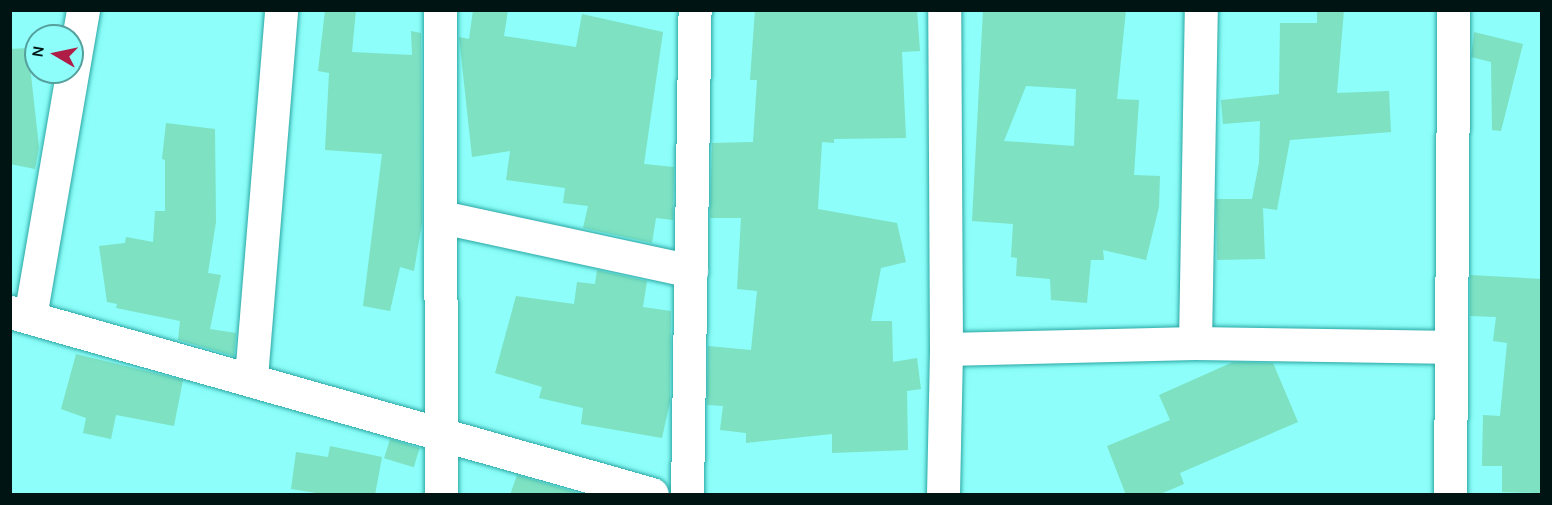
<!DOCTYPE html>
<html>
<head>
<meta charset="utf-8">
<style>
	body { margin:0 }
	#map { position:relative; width:1552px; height:505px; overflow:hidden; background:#8dfef9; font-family:Karla,sans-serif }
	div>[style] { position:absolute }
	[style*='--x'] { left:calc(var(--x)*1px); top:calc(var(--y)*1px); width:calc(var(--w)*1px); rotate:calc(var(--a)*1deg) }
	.building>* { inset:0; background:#7de1c2; transform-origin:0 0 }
	.roads { filter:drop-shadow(0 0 2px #2aa7a4) drop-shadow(0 0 2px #2aa7a4) }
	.minor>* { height:33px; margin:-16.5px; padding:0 16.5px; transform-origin:16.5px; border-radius:16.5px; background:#fff }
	span { translate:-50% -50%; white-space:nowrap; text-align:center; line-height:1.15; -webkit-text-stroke:6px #8dfef9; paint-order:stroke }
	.frame { position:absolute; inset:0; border:12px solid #001413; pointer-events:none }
	.north { position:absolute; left:24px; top:24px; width:60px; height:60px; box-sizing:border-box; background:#8dfef9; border:2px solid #55a09d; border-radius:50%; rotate:279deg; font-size:16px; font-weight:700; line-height:24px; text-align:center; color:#001413 }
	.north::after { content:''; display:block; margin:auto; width:21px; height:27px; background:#af1c46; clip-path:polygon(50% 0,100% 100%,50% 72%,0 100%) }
</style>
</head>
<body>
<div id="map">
	<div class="building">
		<div style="clip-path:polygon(325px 10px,356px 10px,352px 52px,412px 55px,411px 31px,421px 33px,422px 223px,414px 271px,400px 267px,390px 311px,363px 306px,382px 154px,325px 150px,329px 73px,318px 71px)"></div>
		<div style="clip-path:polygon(473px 10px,508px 10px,504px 36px,576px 47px,582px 14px,663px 32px,644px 164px,674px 167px,673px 220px,656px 218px,652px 243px,583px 228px,588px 206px,563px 203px,565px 188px,506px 180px,510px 151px,472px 157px,459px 37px,469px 39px)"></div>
		<div style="clip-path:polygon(755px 10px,917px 10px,920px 51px,902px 52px,906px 138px,834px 139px,834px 143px,822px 142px,818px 209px,897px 223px,906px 262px,881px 268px,871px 321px,892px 321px,893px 362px,917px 358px,921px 389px,907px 391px,908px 450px,832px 453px,832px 434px,746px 443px,746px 433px,720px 430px,723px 406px,707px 405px,708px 346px,751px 350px,757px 291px,737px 289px,741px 218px,710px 218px,712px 143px,753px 142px,757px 80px,750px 80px)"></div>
		<div style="clip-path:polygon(evenodd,983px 10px,1126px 10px,1117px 99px,1139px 100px,1134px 175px,1160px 176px,1159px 207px,1146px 260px,1103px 250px,1104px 260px,1091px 260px,1087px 303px,1051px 300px,1050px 279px,1016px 276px,1017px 258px,1011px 257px,1013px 224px,972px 221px,983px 10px,1026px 86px,1076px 89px,1074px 146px,1004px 141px,1026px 86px)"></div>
		<div style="clip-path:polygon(1317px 10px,1344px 10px,1337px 93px,1389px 91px,1391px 132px,1290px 140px,1277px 210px,1263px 208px,1265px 259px,1217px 260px,1216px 199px,1252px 199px,1259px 163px,1260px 121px,1223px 124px,1221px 100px,1279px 94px,1280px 23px,1317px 23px)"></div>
		<div style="clip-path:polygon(1474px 32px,1523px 44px,1501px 131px,1492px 130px,1491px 62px,1471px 57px)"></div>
		<div style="clip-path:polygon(28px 48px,39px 147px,35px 169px,10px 164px,10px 49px)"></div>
		<div style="clip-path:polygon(166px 123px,215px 129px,216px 222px,208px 273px,221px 275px,210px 329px,236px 333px,234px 356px,178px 340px,180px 321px,116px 308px,117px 304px,107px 302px,99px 246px,125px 243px,126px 237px,153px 242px,155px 211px,165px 211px,165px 160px,162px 159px)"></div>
		<div style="clip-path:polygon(597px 270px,647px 281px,643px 307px,671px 311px,670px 402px,662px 438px,581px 424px,583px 408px,539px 398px,542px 387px,495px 373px,516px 296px,574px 304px,577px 282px,595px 284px)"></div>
		<div style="clip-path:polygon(1470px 275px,1542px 279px,1540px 493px,1502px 492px,1502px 466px,1482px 466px,1483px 415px,1500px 416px,1507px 343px,1493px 341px,1496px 317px,1470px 316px)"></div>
		<div style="clip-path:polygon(76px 354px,183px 380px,174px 426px,116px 415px,111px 439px,83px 433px,86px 418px,61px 409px)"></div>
		<div style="clip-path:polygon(1233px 362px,1273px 363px,1298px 422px,1180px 473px,1184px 484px,1158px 495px,1126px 495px,1107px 446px,1170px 420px,1159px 395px)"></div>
		<div style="left:390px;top:439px;width:31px;height:20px;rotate:17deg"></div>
		<div style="clip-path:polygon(330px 446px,382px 457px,375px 495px,329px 495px,291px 489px,296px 452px,328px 457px)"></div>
		<div style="clip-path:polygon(517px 475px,585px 495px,510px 495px)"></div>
	</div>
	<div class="roads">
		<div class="minor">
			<div style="--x:440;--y:10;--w:484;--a:89.9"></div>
			<div style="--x:442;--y:217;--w:255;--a:12.2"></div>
			<div style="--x:10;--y:312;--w:667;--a:15.83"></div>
			<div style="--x:30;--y:317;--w:312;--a:-80.2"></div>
			<div style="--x:1195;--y:343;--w:333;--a:-89"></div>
			<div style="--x:946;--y:349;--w:249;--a:-1.4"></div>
			<div style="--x:1195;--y:343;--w:256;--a:0.9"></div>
			<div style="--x:251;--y:377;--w:368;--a:-85.3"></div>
			<div style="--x:687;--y:494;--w:484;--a:-89.1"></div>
			<div style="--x:943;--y:494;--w:145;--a:-88.8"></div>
			<div style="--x:946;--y:349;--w:339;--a:-90.3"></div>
			<div style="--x:1450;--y:494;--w:484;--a:-89.6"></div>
		</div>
	</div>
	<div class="frame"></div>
	<div class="north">N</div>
</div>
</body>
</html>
